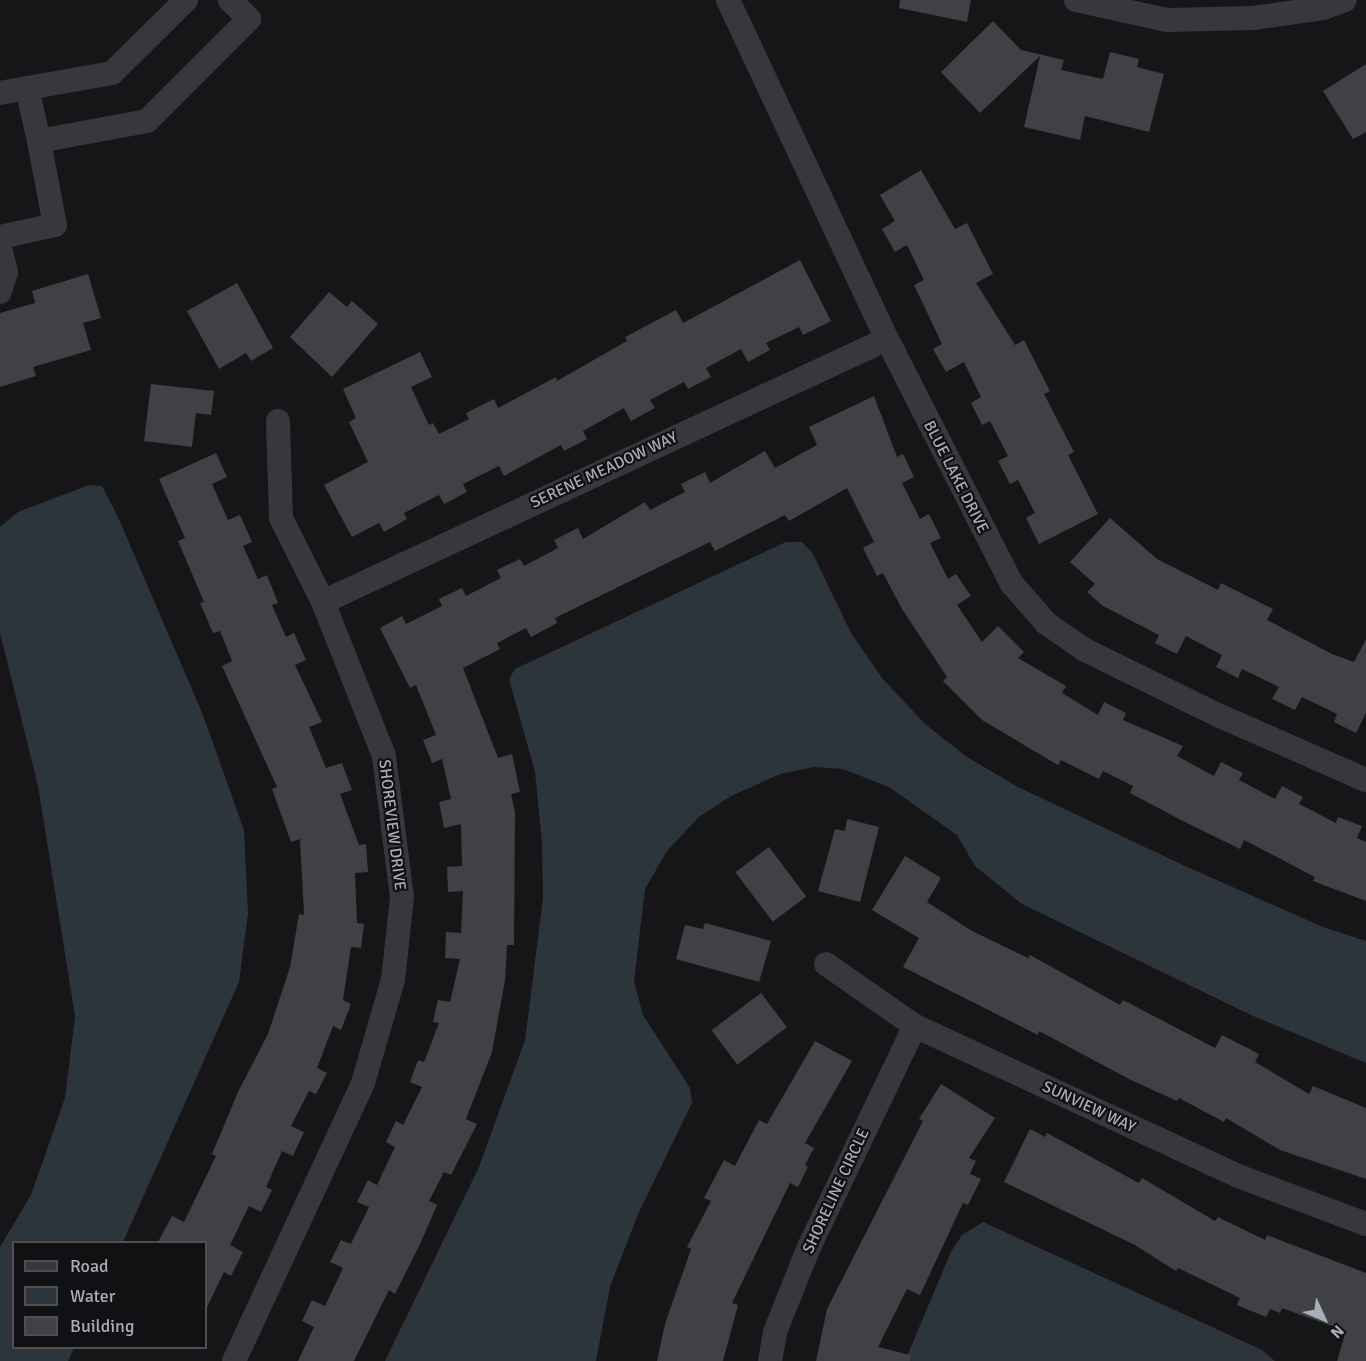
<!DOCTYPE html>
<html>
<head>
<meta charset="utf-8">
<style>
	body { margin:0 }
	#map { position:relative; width:1366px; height:1361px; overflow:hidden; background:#161618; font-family:Signika,sans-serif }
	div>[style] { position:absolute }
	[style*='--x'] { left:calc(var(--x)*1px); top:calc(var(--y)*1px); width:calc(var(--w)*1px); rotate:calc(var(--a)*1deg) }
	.water>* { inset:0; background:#2c353c }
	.building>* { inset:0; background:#404145; transform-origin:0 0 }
	.minor>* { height:24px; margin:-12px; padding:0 12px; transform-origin:12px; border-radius:12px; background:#37383d }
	span { translate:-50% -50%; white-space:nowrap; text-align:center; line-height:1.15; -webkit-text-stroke:4.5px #111113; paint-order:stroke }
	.street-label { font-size:16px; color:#a8adb8 }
	.legend { position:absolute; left:12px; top:1241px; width:195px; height:108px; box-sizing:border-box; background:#111113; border:2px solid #4d4f55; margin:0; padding:8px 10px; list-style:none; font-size:18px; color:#a8adb8 }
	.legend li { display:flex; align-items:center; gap:12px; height:30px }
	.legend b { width:30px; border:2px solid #4d4f55 }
	.north { position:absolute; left:1294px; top:1289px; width:60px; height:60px; -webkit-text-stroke:4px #111113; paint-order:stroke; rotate:134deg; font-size:16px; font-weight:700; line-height:24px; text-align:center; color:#a8adb8 }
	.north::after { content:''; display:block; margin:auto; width:21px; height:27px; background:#a8adb8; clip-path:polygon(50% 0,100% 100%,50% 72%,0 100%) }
</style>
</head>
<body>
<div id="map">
	<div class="water">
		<div style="clip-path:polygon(89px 485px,102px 486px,118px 517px,203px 715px,244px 830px,248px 913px,239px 982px,123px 1242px,14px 1242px,14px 1348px,74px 1348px,68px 1361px,0 1361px,0 1247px,31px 1195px,65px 1098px,75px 1016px,38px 786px,0 633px,0 527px,18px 512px)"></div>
		<div style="clip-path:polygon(786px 542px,802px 542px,813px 554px,851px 633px,882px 678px,925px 724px,967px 757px,1018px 787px,1185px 866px,1323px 927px,1366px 941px,1366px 1063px,1253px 1016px,1022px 904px,975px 866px,957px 835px,889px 787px,843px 769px,814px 767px,780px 774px,731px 796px,699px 817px,667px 851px,645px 889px,634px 982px,643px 1015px,690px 1088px,692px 1103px,638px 1214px,610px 1287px,596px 1361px,385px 1361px,479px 1167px,525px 1040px,543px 898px,542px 843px,535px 772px,509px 679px,515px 669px)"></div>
		<div style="clip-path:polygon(983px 1222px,1262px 1350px,1275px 1361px,905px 1361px,950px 1254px,962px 1235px)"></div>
	</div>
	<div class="building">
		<div style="clip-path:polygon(900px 0,971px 0,967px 22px,899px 8px)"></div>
		<div style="clip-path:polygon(993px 21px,1021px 50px,1064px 60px,1061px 70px,1103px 79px,1110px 52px,1139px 59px,1137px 67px,1164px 74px,1149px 132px,1085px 116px,1080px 140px,1024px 127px,1040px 56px,980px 113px,941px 72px)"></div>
		<div style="clip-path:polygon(1366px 64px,1366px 132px,1353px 139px,1323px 91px)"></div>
		<div style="clip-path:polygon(921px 170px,955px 229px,967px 223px,993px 274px,976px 283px,1015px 345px,1024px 340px,1050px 391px,1044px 394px,1074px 452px,1068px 455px,1098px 514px,1039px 544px,1026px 518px,1035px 513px,1018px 480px,1010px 484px,998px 461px,1008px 456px,990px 421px,982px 425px,971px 403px,981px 397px,964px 362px,946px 372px,933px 349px,942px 344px,914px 285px,924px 280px,907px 245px,895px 252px,882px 229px,895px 221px,880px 195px)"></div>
		<div style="clip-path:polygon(800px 260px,831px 321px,803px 335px,799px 327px,766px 343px,770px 350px,748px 362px,741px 349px,706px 368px,711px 377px,688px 389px,684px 382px,650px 400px,655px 408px,631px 421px,624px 408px,583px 431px,587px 439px,564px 451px,561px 445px,504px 476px,499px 466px,463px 484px,467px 492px,444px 504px,439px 495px,404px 513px,407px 519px,384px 532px,379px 523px,352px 537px,324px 485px,368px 462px,349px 422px,356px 418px,343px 389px,420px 352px,432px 377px,411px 387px,429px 425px,433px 423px,439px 434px,469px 419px,466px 413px,494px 399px,498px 408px,556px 377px,557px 381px,627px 341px,625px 337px,676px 310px,683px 323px)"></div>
		<div style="clip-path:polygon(88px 274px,101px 318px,83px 323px,91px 350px,33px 367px,36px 376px,0 387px,0 313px,35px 303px,32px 291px)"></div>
		<div style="clip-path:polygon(237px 283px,273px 348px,251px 361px,246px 353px,219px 369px,187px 311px)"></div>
		<div style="clip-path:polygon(329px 292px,347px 307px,352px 301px,378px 324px,332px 377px,290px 337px)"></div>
		<div style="clip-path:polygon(151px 384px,214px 391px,211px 415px,196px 413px,192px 447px,144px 441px)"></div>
		<div style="clip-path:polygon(874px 396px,897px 457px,903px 454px,914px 477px,902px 483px,920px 519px,929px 514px,941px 538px,930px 543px,948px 579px,956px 574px,971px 596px,957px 605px,982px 642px,998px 626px,1024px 652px,1018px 658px,1066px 686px,1062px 693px,1098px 715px,1104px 702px,1126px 713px,1123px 720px,1183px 746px,1177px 756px,1214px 776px,1221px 762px,1243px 773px,1239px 780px,1275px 799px,1282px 786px,1303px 797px,1299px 804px,1336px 823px,1338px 817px,1362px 826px,1357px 838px,1366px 842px,1366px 901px,1313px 881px,1315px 877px,1244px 840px,1240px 849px,1181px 820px,1130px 793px,1133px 786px,1103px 771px,1099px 779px,1061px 760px,1058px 765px,982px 720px,943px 681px,947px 677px,902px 609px,883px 573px,877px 576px,863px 548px,874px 542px,847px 488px,789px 521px,785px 515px,715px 551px,710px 542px,555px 618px,557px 623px,531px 637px,526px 628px,497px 643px,500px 649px,463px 668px,498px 758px,512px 754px,520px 792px,511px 794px,515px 812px,514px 945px,507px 945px,505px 980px,492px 1052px,466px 1119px,477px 1124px,451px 1175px,444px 1172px,429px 1201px,437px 1205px,421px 1242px,395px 1294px,389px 1290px,354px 1361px,298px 1361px,314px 1327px,302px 1321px,312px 1300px,325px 1306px,343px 1268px,330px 1262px,341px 1240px,351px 1244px,369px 1207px,357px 1202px,368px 1180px,377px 1185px,395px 1147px,386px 1142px,396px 1121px,403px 1125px,422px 1087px,410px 1082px,418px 1060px,424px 1062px,439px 1023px,433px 1022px,438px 1000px,450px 1002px,460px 959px,445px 958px,446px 932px,461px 933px,463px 891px,448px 892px,447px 867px,462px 866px,461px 824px,444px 828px,439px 802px,451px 799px,442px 759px,432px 763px,423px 740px,436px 735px,416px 685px,410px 688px,380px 628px,402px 616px,406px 624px,442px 606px,439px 599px,462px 588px,466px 596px,501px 578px,497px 570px,520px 559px,524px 566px,558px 548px,554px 540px,578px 528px,583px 539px,645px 502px,650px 510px,685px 492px,681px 484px,705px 472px,710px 483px,765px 451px,775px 468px,817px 445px,809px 427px)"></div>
		<div style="clip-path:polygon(216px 453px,227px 477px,212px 484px,228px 520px,240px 515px,252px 542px,243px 546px,258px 579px,267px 575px,278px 603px,272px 605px,286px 637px,294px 633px,306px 660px,295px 665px,322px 722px,309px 727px,326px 768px,342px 763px,352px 790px,340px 794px,359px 845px,366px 844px,368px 872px,355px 873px,357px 923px,364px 924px,361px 948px,351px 947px,343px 1000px,351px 1004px,341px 1030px,333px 1026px,317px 1068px,327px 1073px,316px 1094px,309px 1091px,291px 1126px,304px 1132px,293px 1156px,282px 1151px,266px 1187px,272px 1190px,261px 1212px,249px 1206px,230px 1245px,243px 1252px,231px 1276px,224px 1272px,206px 1309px,206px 1242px,158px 1242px,172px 1216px,184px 1222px,216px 1156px,212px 1154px,238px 1092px,268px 1034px,290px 967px,299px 914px,304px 915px,300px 839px,291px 842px,272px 789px,277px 787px,222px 666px,232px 661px,220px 631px,213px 633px,200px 603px,204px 602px,178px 541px,185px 538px,159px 479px)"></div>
		<div style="clip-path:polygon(1110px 518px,1157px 559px,1218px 590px,1221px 583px,1273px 609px,1267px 620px,1332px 654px,1354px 662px,1366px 639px,1366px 713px,1356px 733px,1334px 722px,1337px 714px,1302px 697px,1295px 710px,1272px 699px,1279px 687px,1242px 669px,1238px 678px,1216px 667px,1222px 655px,1186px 636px,1177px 654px,1155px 643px,1159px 635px,1103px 606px,1087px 592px,1095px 584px,1070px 562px)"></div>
		<div style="clip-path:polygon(847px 819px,879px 827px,860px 902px,818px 891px,835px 829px,845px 831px)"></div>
		<div style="left:769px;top:847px;width:62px;height:42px;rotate:53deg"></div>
		<div style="clip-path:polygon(905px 856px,941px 878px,927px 902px,972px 931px,1028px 958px,1030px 955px,1120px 1005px,1123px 1000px,1215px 1048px,1222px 1035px,1259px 1054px,1255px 1062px,1309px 1094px,1313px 1086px,1366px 1108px,1366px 1179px,1280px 1150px,1226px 1118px,1224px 1122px,1179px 1098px,1177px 1101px,1131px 1080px,1039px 1031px,1038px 1035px,903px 967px,919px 938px,872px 910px)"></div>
		<div style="clip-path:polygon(705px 923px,771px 941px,759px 982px,676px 959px,685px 925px,703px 929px)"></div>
		<div style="left:761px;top:993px;width:43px;height:62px;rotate:53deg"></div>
		<div style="clip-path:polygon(815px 1041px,852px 1061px,805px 1143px,814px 1148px,805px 1165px,808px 1167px,798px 1187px,790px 1183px,732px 1303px,738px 1305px,723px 1361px,657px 1361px,665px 1324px,691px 1249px,687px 1247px,711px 1201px,704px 1198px,724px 1160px,735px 1166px,759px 1120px,767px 1124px)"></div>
		<div style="clip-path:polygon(941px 1084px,995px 1118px,969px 1158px,976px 1161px,970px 1174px,981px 1179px,968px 1205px,963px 1203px,920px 1295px,907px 1289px,878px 1347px,910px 1355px,910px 1361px,816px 1361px,827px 1309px,923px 1121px,919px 1119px)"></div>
		<div style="clip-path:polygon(1030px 1129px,1045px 1137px,1047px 1133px,1139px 1183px,1142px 1178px,1215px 1221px,1218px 1217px,1265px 1240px,1267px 1235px,1366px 1273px,1366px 1361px,1337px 1361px,1346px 1331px,1282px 1308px,1280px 1313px,1270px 1309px,1266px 1317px,1237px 1305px,1240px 1298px,1178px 1268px,1176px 1271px,1135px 1245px,1004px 1182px)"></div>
	</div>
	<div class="minor">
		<div style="--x:728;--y:0;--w:374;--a:64.9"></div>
		<div style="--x:887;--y:339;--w:275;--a:63"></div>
		<div style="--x:1012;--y:584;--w:52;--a:48.9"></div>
		<div style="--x:1046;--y:623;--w:47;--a:34.7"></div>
		<div style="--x:1085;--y:650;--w:150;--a:26.1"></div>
		<div style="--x:1220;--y:716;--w:159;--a:23.7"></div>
		<div style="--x:1076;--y:0;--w:93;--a:12.4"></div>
		<div style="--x:1167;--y:20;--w:86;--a:-1.3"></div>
		<div style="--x:1253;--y:18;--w:71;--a:-8.1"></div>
		<div style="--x:1323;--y:8;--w:23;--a:-20"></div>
		<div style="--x:27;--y:88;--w:54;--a:77.2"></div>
		<div style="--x:39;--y:141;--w:110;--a:-10.5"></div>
		<div style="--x:147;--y:121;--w:144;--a:-45"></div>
		<div style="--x:249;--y:19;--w:27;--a:-135"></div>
		<div style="--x:0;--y:93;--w:114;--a:-10.1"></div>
		<div style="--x:112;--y:73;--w:104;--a:-44.6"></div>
		<div style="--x:0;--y:237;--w:56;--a:-12.3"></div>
		<div style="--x:55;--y:225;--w:86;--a:-100.8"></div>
		<div style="--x:0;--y:248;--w:25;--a:76"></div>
		<div style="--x:6;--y:272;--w:21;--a:107"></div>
		<div style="--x:323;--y:602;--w:622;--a:-25"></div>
		<div style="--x:826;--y:964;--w:108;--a:34.9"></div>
		<div style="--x:915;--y:1026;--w:356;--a:24.9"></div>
		<div style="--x:1238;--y:1176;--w:137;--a:20.6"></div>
		<div style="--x:234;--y:1361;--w:306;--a:-65.1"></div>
		<div style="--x:363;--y:1083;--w:107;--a:-73.8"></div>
		<div style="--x:393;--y:980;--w:83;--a:-83.8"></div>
		<div style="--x:402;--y:897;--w:142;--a:-97.3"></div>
		<div style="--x:384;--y:756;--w:166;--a:-111.6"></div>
		<div style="--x:323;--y:602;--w:94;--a:-116.6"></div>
		<div style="--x:281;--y:518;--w:97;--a:-91.8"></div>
		<div style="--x:770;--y:1361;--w:29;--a:-80"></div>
		<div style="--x:775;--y:1332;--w:92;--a:-68.2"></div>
		<div style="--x:809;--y:1247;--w:245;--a:-64.4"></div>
	</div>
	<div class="street-label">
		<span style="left:604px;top:470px;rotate:-25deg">SERENE MEADOW WAY</span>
		<span style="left:956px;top:477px;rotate:63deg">BLUE LAKE DRIVE</span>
		<span style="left:392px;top:825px;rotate:83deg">SHOREVIEW DRIVE</span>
		<span style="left:1089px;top:1107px;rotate:25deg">SUNVIEW WAY</span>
		<span style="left:836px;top:1191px;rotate:-65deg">SHORELINE CIRCLE</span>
	</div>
	<ul class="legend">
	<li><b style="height:8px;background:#37383d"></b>Road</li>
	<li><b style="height:16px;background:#2c353c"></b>Water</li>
	<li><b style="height:16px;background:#404145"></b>Building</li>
	</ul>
	<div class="north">N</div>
</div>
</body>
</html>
